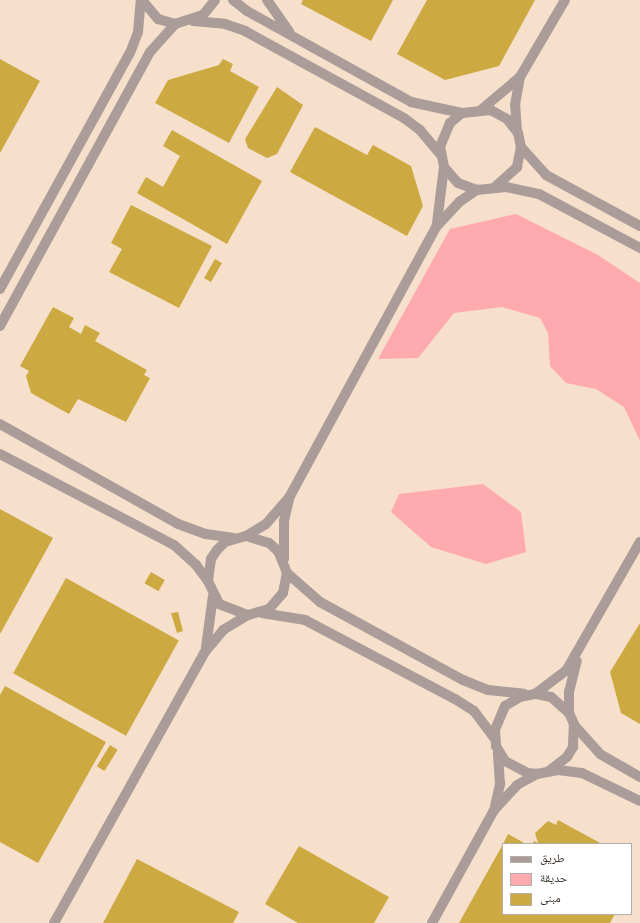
<!DOCTYPE html>
<html>
<head>
<meta charset="utf-8">
<style>
	body { margin:0 }
	#map { position:relative; width:640px; height:923px; overflow:hidden; background:#f6e0cc; font-family:Roboto,"Noto Naskh Arabic",sans-serif }
	div>[style] { position:absolute }
	[style*='--x'] { left:calc(var(--x)*1px); top:calc(var(--y)*1px); width:calc(var(--w)*1px); rotate:calc(var(--a)*1deg) }
	.green>* { inset:0; background:#feaaae }
	.building>* { inset:0; background:#cda942; transform-origin:0 0 }
	.minor>* { height:10px; margin:-5px; padding:0 5px; transform-origin:5px; border-radius:5px; background:#aa9d99 }
	span { translate:-50% -50%; white-space:nowrap; text-align:center; line-height:1.15; -webkit-text-stroke:3px #fff; paint-order:stroke }
	.legend { position:absolute; left:502px; top:843px; width:130px; height:72px; box-sizing:border-box; background:#fff; border:1px solid #b1aeab; margin:0; padding:5px 7px; list-style:none; font-size:12px; color:#3c342c }
	.legend li { display:flex; align-items:center; gap:8px; height:20px }
	.legend b { width:20px; border:1px solid #b1aeab }
</style>
</head>
<body>
<div id="map">
	<div class="green">
		<div style="clip-path:polygon(516px 214px,598px 255px,640px 283px,640px 441px,624px 407px,596px 389px,566px 383px,550px 366px,548px 333px,540px 318px,502px 307px,454px 313px,418px 358px,378px 359px,450px 229px)"></div>
		<div style="clip-path:polygon(483px 484px,521px 512px,526px 552px,486px 564px,431px 547px,391px 512px,399px 494px)"></div>
	</div>
	<div class="building">
		<div style="clip-path:polygon(303px 0,393px 0,371px 41px,301px 4px)"></div>
		<div style="clip-path:polygon(427px 0,535px 0,499px 66px,445px 80px,397px 54px)"></div>
		<div style="clip-path:polygon(0 59px,40px 81px,0 153px)"></div>
		<div style="clip-path:polygon(223px 59px,233px 64px,230px 71px,259px 87px,229px 143px,155px 103px,168px 80px,219px 65px)"></div>
		<div style="clip-path:polygon(277px 87px,303px 105px,277px 154px,267px 158px,248px 148px,245px 139px)"></div>
		<div style="clip-path:polygon(315px 127px,367px 155px,373px 145px,411px 166px,423px 206px,407px 236px,290px 172px)"></div>
		<div style="clip-path:polygon(172px 130px,262px 181px,227px 244px,137px 193px,146px 177px,163px 187px,180px 156px,163px 146px)"></div>
		<div style="clip-path:polygon(131px 205px,212px 246px,179px 308px,109px 272px,122px 249px,111px 243px)"></div>
		<div style="left:215px;top:259px;width:8px;height:22px;rotate:30deg"></div>
		<div style="clip-path:polygon(53px 307px,74px 318px,69px 327px,81px 334px,85px 325px,100px 333px,95px 341px,147px 370px,144px 375px,150px 378px,126px 422px,78px 399px,69px 414px,31px 393px,26px 376px,29px 371px,20px 366px)"></div>
		<div style="clip-path:polygon(0 509px,53px 538px,0 634px)"></div>
		<div style="left:151px;top:572px;width:16px;height:13px;rotate:30deg"></div>
		<div style="left:66px;top:578px;width:129px;height:109px;rotate:29deg"></div>
		<div style="clip-path:polygon(178px 612px,183px 631px,177px 633px,171px 613px)"></div>
		<div style="clip-path:polygon(640px 623px,640px 724px,621px 713px,610px 672px)"></div>
		<div style="clip-path:polygon(5px 686px,106px 742px,38px 863px,0 842px,0 695px)"></div>
		<div style="left:110px;top:745px;width:9px;height:25px;rotate:32deg"></div>
		<div style="clip-path:polygon(558px 820px,602px 844px,532px 844px,534px 841px,538px 843px,535px 833px,548px 821px,556px 825px)"></div>
		<div style="clip-path:polygon(508px 834px,526px 844px,503px 844px)"></div>
		<div style="clip-path:polygon(503px 844px,503px 914px,615px 914px,610px 923px,459px 923px)"></div>
		<div style="clip-path:polygon(299px 846px,389px 897px,374px 923px,298px 923px,265px 904px)"></div>
		<div style="clip-path:polygon(137px 859px,239px 912px,233px 923px,103px 923px)"></div>
	</div>
	<div class="minor">
		<div style="--x:142;--y:0;--w:25;--a:50"></div>
		<div style="--x:158;--y:19;--w:18;--a:16"></div>
		<div style="--x:175;--y:24;--w:29;--a:-18"></div>
		<div style="--x:203;--y:15;--w:19;--a:-51"></div>
		<div style="--x:233;--y:0;--w:18;--a:38"></div>
		<div style="--x:247;--y:11;--w:188;--a:29"></div>
		<div style="--x:411;--y:102;--w:52;--a:12.2"></div>
		<div style="--x:267;--y:0;--w:39;--a:55"></div>
		<div style="--x:193;--y:21;--w:32;--a:5"></div>
		<div style="--x:225;--y:24;--w:21;--a:19"></div>
		<div style="--x:245;--y:31;--w:181;--a:28.7"></div>
		<div style="--x:404;--y:118;--w:20;--a:37"></div>
		<div style="--x:420;--y:130;--w:31;--a:50"></div>
		<div style="--x:482;--y:109;--w:50;--a:-40.1"></div>
		<div style="--x:520;--y:77;--w:89;--a:-59.7"></div>
		<div style="--x:517;--y:131;--w:26;--a:-94"></div>
		<div style="--x:515;--y:105;--w:28;--a:-80"></div>
		<div style="--x:521;--y:147;--w:38;--a:48"></div>
		<div style="--x:546;--y:175;--w:107;--a:28.5"></div>
		<div style="--x:495;--y:187;--w:30;--a:-42"></div>
		<div style="--x:517;--y:167;--w:20;--a:-79"></div>
		<div style="--x:521;--y:147;--w:14;--a:-102"></div>
		<div style="--x:518;--y:133;--w:18;--a:-128"></div>
		<div style="--x:507;--y:119;--w:18;--a:-151"></div>
		<div style="--x:491;--y:110;--w:29;--a:174"></div>
		<div style="--x:462;--y:113;--w:16;--a:140"></div>
		<div style="--x:450;--y:123;--w:25;--a:113"></div>
		<div style="--x:440;--y:146;--w:21;--a:79"></div>
		<div style="--x:444;--y:167;--w:21;--a:49"></div>
		<div style="--x:458;--y:183;--w:20;--a:20"></div>
		<div style="--x:477;--y:190;--w:29;--a:-6"></div>
		<div style="--x:506;--y:187;--w:34;--a:12"></div>
		<div style="--x:539;--y:194;--w:115;--a:28.1"></div>
		<div style="--x:437;--y:223;--w:56;--a:-82.9"></div>
		<div style="--x:0;--y:289;--w:269;--a:-61.2"></div>
		<div style="--x:130;--y:53;--w:22;--a:-69"></div>
		<div style="--x:138;--y:32;--w:32;--a:-85"></div>
		<div style="--x:0;--y:326;--w:312;--a:-61.3"></div>
		<div style="--x:150;--y:52;--w:38;--a:-48"></div>
		<div style="--x:0;--y:424;--w:204;--a:29.3"></div>
		<div style="--x:178;--y:524;--w:30;--a:20"></div>
		<div style="--x:206;--y:534;--w:28;--a:8"></div>
		<div style="--x:0;--y:454;--w:196;--a:27.6"></div>
		<div style="--x:174;--y:545;--w:30;--a:42"></div>
		<div style="--x:196;--y:565;--w:20;--a:53"></div>
		<div style="--x:246;--y:536;--w:23;--a:-31"></div>
		<div style="--x:266;--y:524;--w:37;--a:-49"></div>
		<div style="--x:290;--y:496;--w:306;--a:-61.5"></div>
		<div style="--x:436;--y:227;--w:34;--a:-47"></div>
		<div style="--x:459;--y:202;--w:22;--a:-34"></div>
		<div style="--x:284;--y:559;--w:38;--a:-90"></div>
		<div style="--x:284;--y:521;--w:22;--a:-77"></div>
		<div style="--x:287;--y:573;--w:44;--a:41.3"></div>
		<div style="--x:320;--y:602;--w:163;--a:28.6"></div>
		<div style="--x:463;--y:680;--w:27;--a:22"></div>
		<div style="--x:488;--y:690;--w:36;--a:6"></div>
		<div style="--x:262;--y:613;--w:44;--a:9.2"></div>
		<div style="--x:305;--y:620;--w:170;--a:27.8"></div>
		<div style="--x:455;--y:699;--w:22;--a:32"></div>
		<div style="--x:474;--y:711;--w:34;--a:53"></div>
		<div style="--x:206;--y:647;--w:51;--a:-82.2"></div>
		<div style="--x:535;--y:694;--w:39;--a:-37"></div>
		<div style="--x:566;--y:671;--w:149;--a:-60.2"></div>
		<div style="--x:569;--y:713;--w:21;--a:-90"></div>
		<div style="--x:569;--y:692;--w:32;--a:-76"></div>
		<div style="--x:575;--y:726;--w:38;--a:48"></div>
		<div style="--x:600;--y:754;--w:46;--a:29.9"></div>
		<div style="--x:549;--y:771;--w:23;--a:-38"></div>
		<div style="--x:567;--y:757;--w:12;--a:-59"></div>
		<div style="--x:573;--y:747;--w:23;--a:-88"></div>
		<div style="--x:574;--y:724;--w:12;--a:-114"></div>
		<div style="--x:569;--y:713;--w:24;--a:-138"></div>
		<div style="--x:551;--y:697;--w:16;--a:-169"></div>
		<div style="--x:535;--y:694;--w:15;--a:169"></div>
		<div style="--x:520;--y:697;--w:17;--a:149"></div>
		<div style="--x:505;--y:706;--w:26;--a:113"></div>
		<div style="--x:495;--y:730;--w:16;--a:86"></div>
		<div style="--x:496;--y:746;--w:17;--a:59"></div>
		<div style="--x:505;--y:761;--w:26;--a:28"></div>
		<div style="--x:528;--y:773;--w:9;--a:6"></div>
		<div style="--x:537;--y:774;--w:21;--a:-11"></div>
		<div style="--x:558;--y:770;--w:24;--a:7"></div>
		<div style="--x:582;--y:773;--w:64;--a:25.8"></div>
		<div style="--x:495;--y:806;--w:23;--a:-77"></div>
		<div style="--x:500;--y:784;--w:31;--a:-94"></div>
		<div style="--x:54;--y:923;--w:309;--a:-60.9"></div>
		<div style="--x:204;--y:653;--w:30;--a:-50"></div>
		<div style="--x:223;--y:630;--w:29;--a:-31"></div>
		<div style="--x:248;--y:615;--w:22;--a:-16"></div>
		<div style="--x:269;--y:609;--w:21;--a:-49"></div>
		<div style="--x:283;--y:593;--w:20;--a:-79"></div>
		<div style="--x:287;--y:573;--w:24;--a:-112"></div>
		<div style="--x:278;--y:551;--w:12;--a:-138"></div>
		<div style="--x:269;--y:543;--w:24;--a:-163"></div>
		<div style="--x:246;--y:536;--w:22;--a:164"></div>
		<div style="--x:225;--y:542;--w:11;--a:135"></div>
		<div style="--x:217;--y:550;--w:11;--a:124"></div>
		<div style="--x:211;--y:559;--w:22;--a:98"></div>
		<div style="--x:208;--y:581;--w:25;--a:64"></div>
		<div style="--x:219;--y:604;--w:31;--a:21"></div>
		<div style="--x:432;--y:923;--w:129;--a:-61.2"></div>
		<div style="--x:494;--y:810;--w:34;--a:-47"></div>
		<div style="--x:517;--y:785;--w:23;--a:-29"></div>
	</div>
	<ul class="legend">
	<li><b style="height:5px;background:#aa9d99"></b>طريق</li>
	<li><b style="height:11px;background:#feaaae"></b>حديقة</li>
	<li><b style="height:11px;background:#cda942"></b>مبنى</li>
	</ul>
</div>
</body>
</html>
